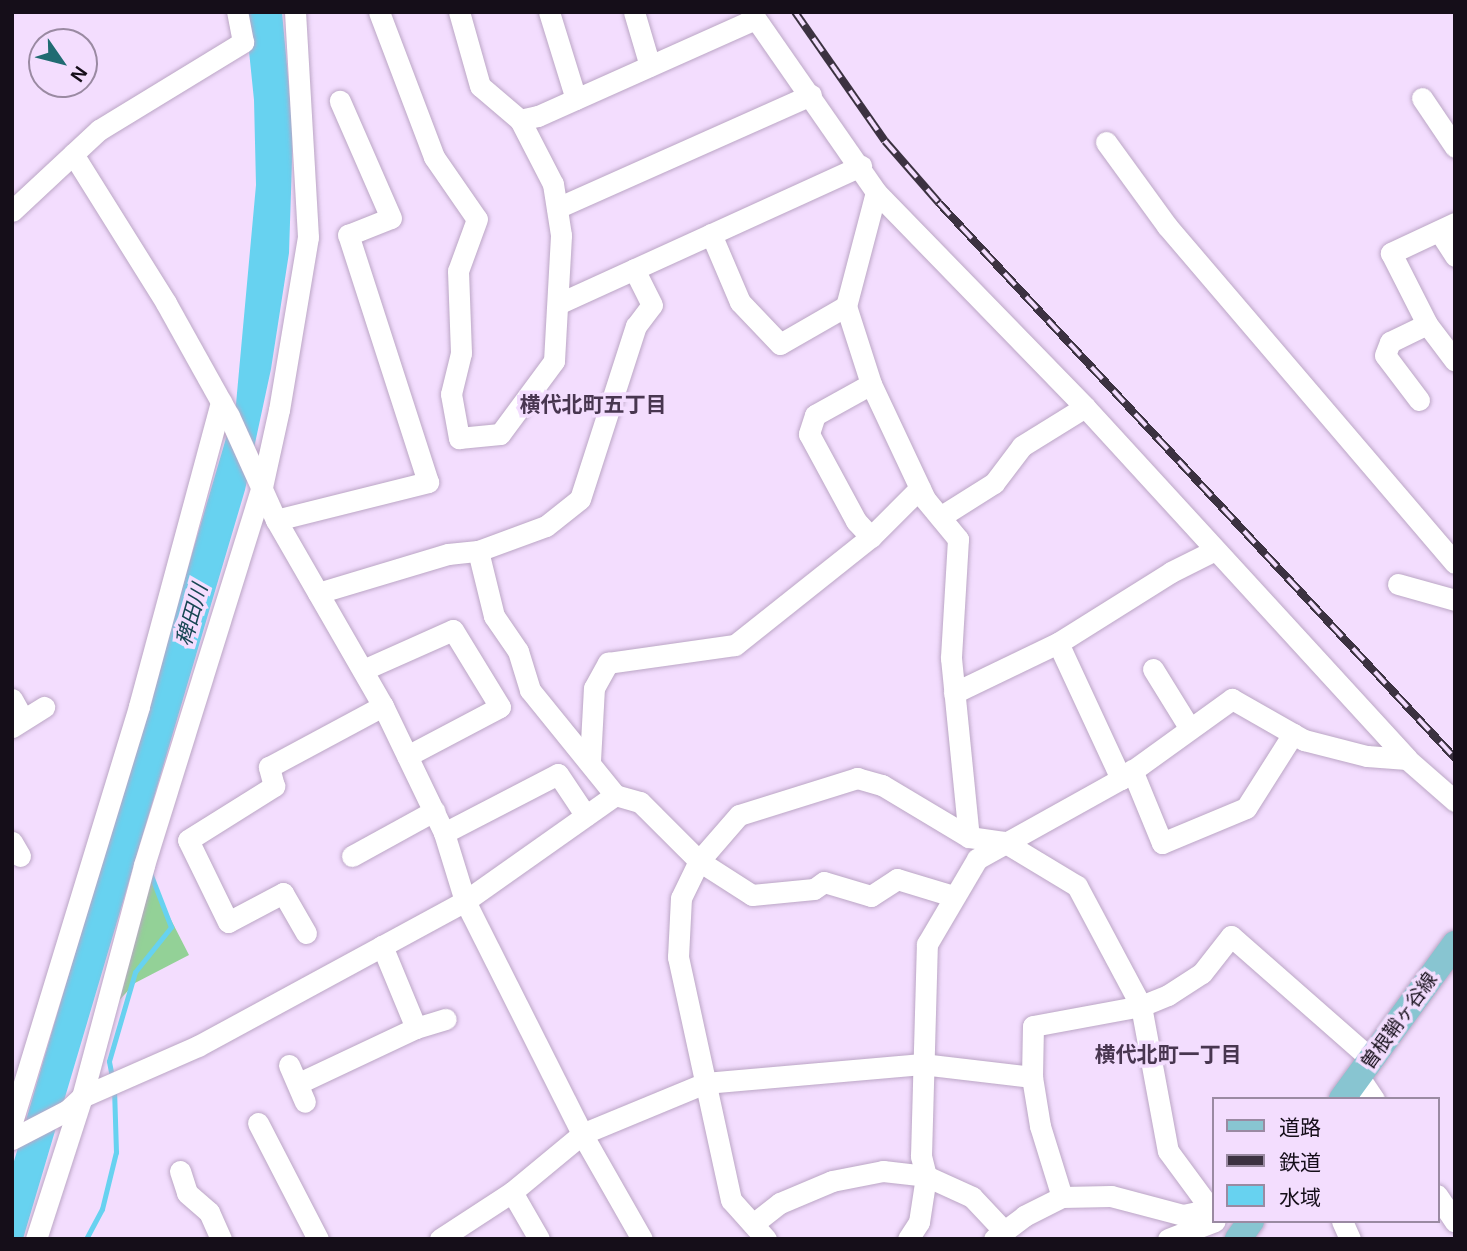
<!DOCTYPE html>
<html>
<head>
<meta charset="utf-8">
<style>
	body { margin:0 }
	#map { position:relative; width:1467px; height:1251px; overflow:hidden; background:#f3ddfe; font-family:Helvetica,"Noto Sans JP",sans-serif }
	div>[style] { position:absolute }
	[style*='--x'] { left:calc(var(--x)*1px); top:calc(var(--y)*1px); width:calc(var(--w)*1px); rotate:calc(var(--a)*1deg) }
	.green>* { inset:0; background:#93d197 }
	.water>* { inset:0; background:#67d2f0 }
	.stream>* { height:5px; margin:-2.5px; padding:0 2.5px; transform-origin:2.5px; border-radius:2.5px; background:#67d2f0 }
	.roads { filter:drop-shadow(0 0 2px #bba6c5) drop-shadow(0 0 2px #bba6c5) }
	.minor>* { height:21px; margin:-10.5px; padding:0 10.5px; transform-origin:10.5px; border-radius:10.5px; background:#fff }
	.major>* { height:26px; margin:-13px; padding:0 13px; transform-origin:13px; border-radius:13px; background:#88c5d1 }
	.rail>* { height:8px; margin-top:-4px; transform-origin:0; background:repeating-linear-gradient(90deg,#f3ddfe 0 16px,#3c3241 0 32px); box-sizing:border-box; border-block:2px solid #3c3241 }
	span { translate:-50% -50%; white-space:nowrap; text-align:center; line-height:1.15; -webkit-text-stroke:7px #f3ddfe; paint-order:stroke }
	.street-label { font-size:19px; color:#150e19 }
	.neighbourhood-label { font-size:21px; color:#483650; font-weight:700 }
	.water-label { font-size:21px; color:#174753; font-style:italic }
	.frame { position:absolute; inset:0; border:14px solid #150e19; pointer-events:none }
	.legend { position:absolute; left:1212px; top:1097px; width:228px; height:126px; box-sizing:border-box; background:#f3ddfe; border:2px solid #9a8aa2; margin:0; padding:9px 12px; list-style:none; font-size:21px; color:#150e19 }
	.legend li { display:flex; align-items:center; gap:14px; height:35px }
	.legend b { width:35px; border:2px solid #9a8aa2 }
	.north { position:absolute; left:28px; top:28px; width:70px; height:70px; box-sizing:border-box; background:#f3ddfe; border:2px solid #9a8aa2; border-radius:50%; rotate:125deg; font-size:19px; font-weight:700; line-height:28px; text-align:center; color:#150e19 }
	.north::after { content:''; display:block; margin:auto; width:24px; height:32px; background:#206b72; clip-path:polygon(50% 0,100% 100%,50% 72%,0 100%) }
</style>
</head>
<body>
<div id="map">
	<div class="green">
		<div style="clip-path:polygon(146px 871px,189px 955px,135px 983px,115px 1005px)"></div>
	</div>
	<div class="water">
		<div style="clip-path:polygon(245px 12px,282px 12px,293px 131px,289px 253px,271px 369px,245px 490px,23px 1239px,12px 1239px,12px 1168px,236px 404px,256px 185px,254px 100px)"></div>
	</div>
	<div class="stream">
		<div style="--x:112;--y:1077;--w:16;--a:-101"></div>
		<div style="--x:109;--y:1061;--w:93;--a:-73.7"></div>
		<div style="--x:135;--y:972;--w:58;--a:-51.3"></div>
		<div style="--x:171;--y:927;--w:61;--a:-111.1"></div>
		<div style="--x:86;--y:1239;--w:34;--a:-62"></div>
		<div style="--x:102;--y:1209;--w:59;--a:-76.2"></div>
		<div style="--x:116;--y:1152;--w:65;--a:-91.8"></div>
	</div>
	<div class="roads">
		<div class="minor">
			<div style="--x:379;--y:12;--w:155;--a:69.2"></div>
			<div style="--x:434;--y:157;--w:75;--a:55.3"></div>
			<div style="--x:477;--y:219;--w:55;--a:110.1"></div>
			<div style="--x:458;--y:271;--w:82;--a:87.9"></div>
			<div style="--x:461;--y:353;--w:42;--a:103.7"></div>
			<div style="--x:451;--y:394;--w:45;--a:79.7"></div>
			<div style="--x:459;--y:438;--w:41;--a:-5.6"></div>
			<div style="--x:500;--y:434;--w:91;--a:-53.5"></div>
			<div style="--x:554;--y:361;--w:126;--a:-86.8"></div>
			<div style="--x:561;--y:235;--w:52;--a:-98.9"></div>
			<div style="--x:553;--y:184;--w:72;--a:-117.3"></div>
			<div style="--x:520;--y:120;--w:52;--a:-139.6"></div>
			<div style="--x:480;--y:86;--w:77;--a:-105.8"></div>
			<div style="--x:549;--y:12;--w:91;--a:72.8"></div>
			<div style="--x:634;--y:12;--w:56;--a:73.5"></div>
			<div style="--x:751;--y:12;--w:219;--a:55.2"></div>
			<div style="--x:876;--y:192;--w:300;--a:45.8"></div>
			<div style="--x:1085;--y:407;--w:477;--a:47.5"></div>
			<div style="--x:1407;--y:759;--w:64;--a:41.2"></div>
			<div style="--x:1422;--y:98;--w:59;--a:56"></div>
			<div style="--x:520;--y:120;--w:18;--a:-13"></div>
			<div style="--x:538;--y:116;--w:238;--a:-24.1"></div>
			<div style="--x:1106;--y:142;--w:104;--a:54"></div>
			<div style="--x:1167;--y:226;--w:443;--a:49.5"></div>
			<div style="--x:73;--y:154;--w:176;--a:58"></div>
			<div style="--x:166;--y:303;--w:129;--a:60.9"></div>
			<div style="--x:229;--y:416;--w:114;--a:65.7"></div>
			<div style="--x:276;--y:520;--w:215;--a:60.1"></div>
			<div style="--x:383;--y:706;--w:141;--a:64.3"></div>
			<div style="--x:444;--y:833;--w:71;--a:72.8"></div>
			<div style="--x:465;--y:901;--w:261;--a:63.3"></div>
			<div style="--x:582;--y:1134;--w:121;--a:60.3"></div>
			<div style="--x:876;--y:192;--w:118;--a:104.7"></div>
			<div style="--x:846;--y:306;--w:82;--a:72.2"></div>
			<div style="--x:871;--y:384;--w:127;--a:64.8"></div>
			<div style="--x:925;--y:499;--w:52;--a:50.5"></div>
			<div style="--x:958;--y:539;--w:119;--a:93.4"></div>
			<div style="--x:951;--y:658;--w:180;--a:84.3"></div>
			<div style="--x:557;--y:208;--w:278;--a:-24"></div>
			<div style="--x:12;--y:211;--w:119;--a:-43"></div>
			<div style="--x:99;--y:130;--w:169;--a:-31.4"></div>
			<div style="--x:243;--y:42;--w:31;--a:-101"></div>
			<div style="--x:1455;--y:223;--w:71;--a:154.9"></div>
			<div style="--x:1391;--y:253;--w:80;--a:63.1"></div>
			<div style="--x:1427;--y:324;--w:46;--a:52.9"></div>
			<div style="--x:1439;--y:231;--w:30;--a:57"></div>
			<div style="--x:711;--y:234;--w:74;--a:66.9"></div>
			<div style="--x:740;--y:302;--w:58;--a:46.4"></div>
			<div style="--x:780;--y:344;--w:76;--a:-29.9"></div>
			<div style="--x:560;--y:303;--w:331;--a:-24.5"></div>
			<div style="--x:871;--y:384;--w:64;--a:151"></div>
			<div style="--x:815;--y:415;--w:20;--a:108"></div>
			<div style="--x:809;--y:434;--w:99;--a:61.6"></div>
			<div style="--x:856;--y:521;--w:22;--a:47"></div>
			<div style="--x:1419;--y:400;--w:56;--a:-127.1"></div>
			<div style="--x:1385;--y:355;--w:14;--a:-69"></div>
			<div style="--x:1390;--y:342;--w:41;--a:-25.9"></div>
			<div style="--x:940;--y:517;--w:64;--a:-32.2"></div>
			<div style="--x:994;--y:483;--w:46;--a:-52.9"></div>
			<div style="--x:1022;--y:446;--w:74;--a:-31.8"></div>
			<div style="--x:276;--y:520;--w:157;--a:-14"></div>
			<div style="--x:428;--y:482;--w:260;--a:-107.9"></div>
			<div style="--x:348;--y:235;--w:46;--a:-21.6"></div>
			<div style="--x:391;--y:218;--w:128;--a:-113.6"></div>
			<div style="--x:478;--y:551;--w:72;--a:-20.2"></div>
			<div style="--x:546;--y:526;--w:43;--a:-38.5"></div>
			<div style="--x:580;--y:499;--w:182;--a:-72.1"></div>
			<div style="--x:636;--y:326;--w:26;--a:-53"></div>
			<div style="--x:652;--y:305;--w:40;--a:-116.6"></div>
			<div style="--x:1398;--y:584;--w:59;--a:15.7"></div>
			<div style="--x:318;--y:593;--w:136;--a:-16.7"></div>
			<div style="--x:448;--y:554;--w:30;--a:-6"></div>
			<div style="--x:478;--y:551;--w:67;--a:76.2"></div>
			<div style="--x:494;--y:616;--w:42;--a:55.6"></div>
			<div style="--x:518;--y:651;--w:41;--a:72.9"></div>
			<div style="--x:530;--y:690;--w:135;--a:51"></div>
			<div style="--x:615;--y:795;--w:26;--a:16"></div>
			<div style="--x:640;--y:802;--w:83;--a:45"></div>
			<div style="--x:699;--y:861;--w:63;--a:32.7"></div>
			<div style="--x:752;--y:895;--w:62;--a:-5.5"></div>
			<div style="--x:814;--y:889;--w:12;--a:-35"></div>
			<div style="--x:824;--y:882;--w:49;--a:16.6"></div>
			<div style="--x:871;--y:896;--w:31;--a:-33"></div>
			<div style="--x:897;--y:879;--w:59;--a:16.9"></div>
			<div style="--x:1058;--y:643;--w:150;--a:65.1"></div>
			<div style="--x:1153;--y:669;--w:70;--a:58.3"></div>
			<div style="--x:363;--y:670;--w:98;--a:-24"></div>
			<div style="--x:453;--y:630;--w:90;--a:58.6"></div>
			<div style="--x:500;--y:707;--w:105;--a:152.2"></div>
			<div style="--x:954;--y:693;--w:115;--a:-25.7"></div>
			<div style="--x:1058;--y:643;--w:133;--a:-32.1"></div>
			<div style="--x:1171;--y:572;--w:49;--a:-26.6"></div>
			<div style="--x:12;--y:699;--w:23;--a:61"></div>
			<div style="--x:12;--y:727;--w:38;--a:-32"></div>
			<div style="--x:590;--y:761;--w:73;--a:-86.9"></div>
			<div style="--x:594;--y:688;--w:29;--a:-61"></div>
			<div style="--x:608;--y:663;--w:128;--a:-8.1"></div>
			<div style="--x:735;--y:645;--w:174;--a:-38.5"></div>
			<div style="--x:871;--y:537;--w:69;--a:-45"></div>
			<div style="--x:1132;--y:770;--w:79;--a:67.7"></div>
			<div style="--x:1162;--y:843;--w:91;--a:-22.6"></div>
			<div style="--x:1246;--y:808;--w:88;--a:-57.6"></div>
			<div style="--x:444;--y:833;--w:128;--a:-27.4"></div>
			<div style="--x:558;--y:774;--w:50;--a:56.3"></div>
			<div style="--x:12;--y:842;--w:16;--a:60"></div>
			<div style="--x:352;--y:856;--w:94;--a:-28.8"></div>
			<div style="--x:306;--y:933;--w:46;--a:-119.9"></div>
			<div style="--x:283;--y:893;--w:62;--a:152.2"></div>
			<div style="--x:228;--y:922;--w:91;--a:-116"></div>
			<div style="--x:188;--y:840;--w:102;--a:-32.1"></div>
			<div style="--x:274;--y:786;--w:20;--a:-105"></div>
			<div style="--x:269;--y:767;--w:129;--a:-28.2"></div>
			<div style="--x:416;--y:1028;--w:31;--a:-17"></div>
			<div style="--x:289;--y:1065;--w:40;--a:66.6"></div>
			<div style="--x:1032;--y:1077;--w:50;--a:80.7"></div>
			<div style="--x:1040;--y:1126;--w:74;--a:72.8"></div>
			<div style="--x:1359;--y:1077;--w:27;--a:56"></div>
			<div style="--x:299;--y:1083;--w:129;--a:-25.2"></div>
			<div style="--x:416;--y:1028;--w:89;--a:-112.5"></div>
			<div style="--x:12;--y:1122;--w:435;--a:-73"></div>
			<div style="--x:139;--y:706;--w:315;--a:-74.9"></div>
			<div style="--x:258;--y:1123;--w:131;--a:62.7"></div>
			<div style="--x:12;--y:1139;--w:63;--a:-27.4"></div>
			<div style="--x:68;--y:1110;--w:19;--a:-43"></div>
			<div style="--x:82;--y:1097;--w:127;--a:-23.7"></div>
			<div style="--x:198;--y:1046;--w:304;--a:-28.5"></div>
			<div style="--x:465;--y:901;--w:184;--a:-35.2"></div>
			<div style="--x:180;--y:1171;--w:23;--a:72"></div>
			<div style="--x:187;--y:1193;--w:29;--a:41"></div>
			<div style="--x:209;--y:1212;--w:30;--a:66"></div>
			<div style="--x:512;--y:1192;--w:54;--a:60.1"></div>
			<div style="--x:1437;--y:1195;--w:32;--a:56"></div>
			<div style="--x:1342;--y:1221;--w:20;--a:66"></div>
			<div style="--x:753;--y:1224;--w:34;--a:-38"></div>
			<div style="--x:780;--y:1203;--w:56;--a:-22.9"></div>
			<div style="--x:832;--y:1181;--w:52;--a:-11.1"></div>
			<div style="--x:883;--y:1171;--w:43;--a:6.6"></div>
			<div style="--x:926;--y:1176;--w:51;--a:24.5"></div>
			<div style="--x:972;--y:1197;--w:47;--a:46.7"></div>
			<div style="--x:36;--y:1239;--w:149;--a:-72.1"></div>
			<div style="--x:82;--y:1097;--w:240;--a:-75"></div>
			<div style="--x:144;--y:865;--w:396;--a:-72.7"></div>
			<div style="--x:262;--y:487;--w:79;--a:-77.6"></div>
			<div style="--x:279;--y:410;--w:175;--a:-80.5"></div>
			<div style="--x:308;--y:237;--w:225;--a:-93.3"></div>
			<div style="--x:440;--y:1239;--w:86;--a:-33.1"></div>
			<div style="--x:512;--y:1192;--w:91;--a:-39.6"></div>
			<div style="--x:582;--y:1134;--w:133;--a:-22.5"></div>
			<div style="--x:705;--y:1083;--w:218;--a:-5"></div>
			<div style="--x:922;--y:1064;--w:111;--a:6.7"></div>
			<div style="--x:1032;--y:1077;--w:51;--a:-88.9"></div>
			<div style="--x:1033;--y:1026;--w:110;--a:-10.5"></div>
			<div style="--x:1141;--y:1006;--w:29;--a:-22"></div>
			<div style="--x:1168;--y:995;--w:40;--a:-32.9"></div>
			<div style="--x:1202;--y:973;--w:47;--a:-51.9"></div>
			<div style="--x:1231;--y:936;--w:186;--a:41.3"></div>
			<div style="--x:766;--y:1239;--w:52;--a:-131.9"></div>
			<div style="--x:731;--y:1200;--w:249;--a:-102.3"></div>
			<div style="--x:678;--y:957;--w:59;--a:-87.1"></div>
			<div style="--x:681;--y:898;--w:41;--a:-64.1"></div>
			<div style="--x:699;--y:861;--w:61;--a:-49"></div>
			<div style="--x:739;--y:815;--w:124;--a:-17.4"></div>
			<div style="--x:857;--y:778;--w:26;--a:16"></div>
			<div style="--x:882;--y:785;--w:101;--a:30.9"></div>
			<div style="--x:969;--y:837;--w:35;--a:8"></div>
			<div style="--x:1004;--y:842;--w:85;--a:31.1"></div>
			<div style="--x:1077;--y:886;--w:136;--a:61.9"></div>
			<div style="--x:1141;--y:1006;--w:147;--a:79.5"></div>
			<div style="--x:1168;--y:1151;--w:76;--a:53.6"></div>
			<div style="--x:908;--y:1239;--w:20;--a:-57"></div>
			<div style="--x:919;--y:1222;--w:47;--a:-81.3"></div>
			<div style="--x:926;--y:1176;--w:21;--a:-104"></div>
			<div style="--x:921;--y:1156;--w:212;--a:-88.4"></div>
			<div style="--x:927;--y:944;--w:99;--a:-59.5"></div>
			<div style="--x:977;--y:859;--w:165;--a:-29.1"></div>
			<div style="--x:1121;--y:779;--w:137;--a:-35.8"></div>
			<div style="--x:1232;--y:699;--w:83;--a:29.7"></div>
			<div style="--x:1304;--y:740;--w:65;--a:14.3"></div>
			<div style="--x:1367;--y:756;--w:40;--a:4.3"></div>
			<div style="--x:994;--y:1239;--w:38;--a:-37"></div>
			<div style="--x:1024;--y:1216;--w:42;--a:-26.6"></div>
			<div style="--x:1062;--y:1197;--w:49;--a:-1.2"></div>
			<div style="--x:1111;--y:1196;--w:74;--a:14.8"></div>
			<div style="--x:1183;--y:1215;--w:29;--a:-12"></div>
			<div style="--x:1168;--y:1239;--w:50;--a:-21"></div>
		</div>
		<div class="major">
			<div style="--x:1342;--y:1099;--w:192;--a:-53.9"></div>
			<div style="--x:1238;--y:1239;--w:22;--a:-54"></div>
		</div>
	</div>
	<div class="rail">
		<div style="--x:795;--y:12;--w:157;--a:55.1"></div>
		<div style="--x:885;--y:141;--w:82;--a:48.9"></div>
		<div style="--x:939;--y:203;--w:758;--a:47.09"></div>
	</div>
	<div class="street-label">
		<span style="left:1399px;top:1021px;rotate:-54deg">曽根鞘ヶ谷線</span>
	</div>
	<div class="neighbourhood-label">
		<span style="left:593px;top:405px">横代北町五丁目</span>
		<span style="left:1168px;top:1055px">横代北町一丁目</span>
	</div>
	<div class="water-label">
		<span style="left:192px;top:615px;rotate:-74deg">稗田川</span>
	</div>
	<div class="frame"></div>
	<ul class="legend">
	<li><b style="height:9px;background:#88c5d1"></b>道路</li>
	<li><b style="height:9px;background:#3c3241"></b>鉄道</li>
	<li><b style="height:19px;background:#67d2f0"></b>水域</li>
	</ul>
	<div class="north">N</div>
</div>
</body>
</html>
